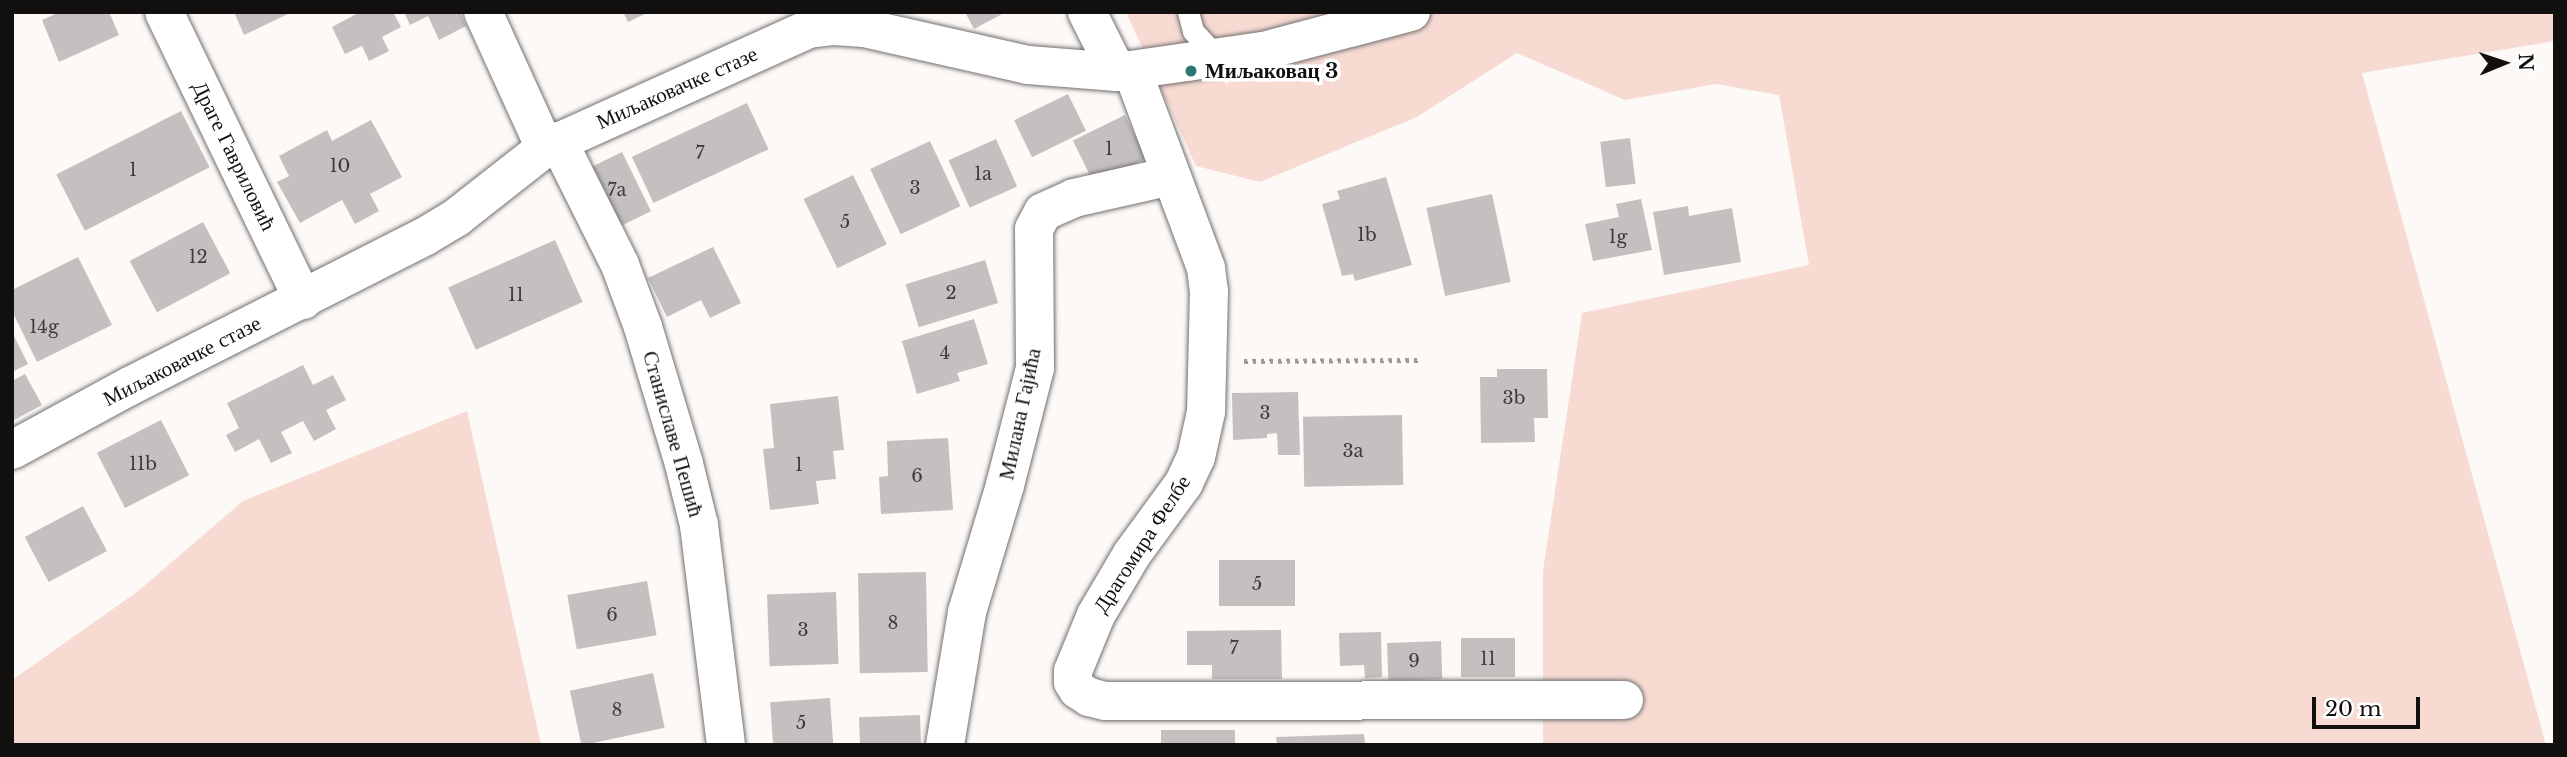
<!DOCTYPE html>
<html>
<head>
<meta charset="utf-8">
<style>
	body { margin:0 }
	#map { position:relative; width:2567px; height:757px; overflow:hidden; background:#fcf9f7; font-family:"Libre Baskerville",serif }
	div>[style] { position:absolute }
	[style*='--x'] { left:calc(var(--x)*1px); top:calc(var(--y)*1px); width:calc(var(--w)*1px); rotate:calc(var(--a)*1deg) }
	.green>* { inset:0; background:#f7dbd3 }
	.building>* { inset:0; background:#c4c0bf; transform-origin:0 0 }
	.path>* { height:4.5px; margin-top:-2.25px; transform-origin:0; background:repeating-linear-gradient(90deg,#9c9a98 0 3.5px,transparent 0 8.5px) }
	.roads { filter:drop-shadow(0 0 2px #73706f) drop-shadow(0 0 2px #73706f) }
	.service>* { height:21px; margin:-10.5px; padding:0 10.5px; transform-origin:10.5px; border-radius:10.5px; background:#fff }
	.minor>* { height:38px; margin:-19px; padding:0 19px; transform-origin:19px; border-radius:19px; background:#fff }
	.tertiary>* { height:38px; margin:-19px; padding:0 19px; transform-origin:19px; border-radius:19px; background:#fff }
	.dots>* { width:19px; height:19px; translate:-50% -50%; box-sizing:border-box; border:4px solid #fff; border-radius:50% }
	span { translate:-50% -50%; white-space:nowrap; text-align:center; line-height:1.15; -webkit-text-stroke:7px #fff; paint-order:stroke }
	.number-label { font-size:18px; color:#3e3c3b }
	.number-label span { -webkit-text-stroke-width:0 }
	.poi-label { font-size:21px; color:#11100f; font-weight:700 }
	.left { translate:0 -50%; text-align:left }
	.street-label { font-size:21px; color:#11100f }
	.frame { position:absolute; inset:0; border:14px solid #11100f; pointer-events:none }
	.north { position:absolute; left:2469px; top:28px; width:70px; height:70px; -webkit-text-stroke:5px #fff; paint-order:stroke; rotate:88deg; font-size:19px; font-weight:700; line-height:28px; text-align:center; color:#11100f }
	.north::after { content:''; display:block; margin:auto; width:24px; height:32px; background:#11100f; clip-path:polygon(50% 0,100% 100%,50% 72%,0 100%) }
	.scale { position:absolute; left:2312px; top:697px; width:108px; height:32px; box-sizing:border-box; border:4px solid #11100f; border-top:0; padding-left:9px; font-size:21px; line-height:24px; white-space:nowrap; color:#11100f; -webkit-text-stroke:5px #fff; paint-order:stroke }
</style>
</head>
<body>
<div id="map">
	<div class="green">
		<div style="clip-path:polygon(1126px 12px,2555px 12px,2555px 41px,2362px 73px,2546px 745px,1543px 745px,1543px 571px,1582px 313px,1809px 265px,1779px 95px,1716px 84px,1625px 100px,1517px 53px,1417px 117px,1260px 182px,1196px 166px)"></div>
		<div style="clip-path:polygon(467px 411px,541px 745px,12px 745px,12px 680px,137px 592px,243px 501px)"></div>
	</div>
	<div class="building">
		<div style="clip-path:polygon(60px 12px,109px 12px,119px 35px,59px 62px,42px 20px)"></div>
		<div style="clip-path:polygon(234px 12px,292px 12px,244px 35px)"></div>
		<div style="clip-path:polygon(360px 12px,393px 12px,401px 27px,382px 37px,389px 51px,369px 61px,362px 46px,345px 54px,332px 27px)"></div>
		<div style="clip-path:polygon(404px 12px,460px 12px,466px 26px,439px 40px,428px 16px,410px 25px)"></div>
		<div style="clip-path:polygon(623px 12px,649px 12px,628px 22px)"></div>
		<div style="clip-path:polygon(965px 12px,1006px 12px,974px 29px)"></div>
		<div style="left:1068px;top:94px;width:41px;height:60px;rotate:64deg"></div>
		<div style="left:747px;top:103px;width:51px;height:127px;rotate:65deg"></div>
		<div style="left:181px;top:111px;width:63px;height:140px;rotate:63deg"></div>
		<div style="left:1125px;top:115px;width:48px;height:58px;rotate:64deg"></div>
		<div style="clip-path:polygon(371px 120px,402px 177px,370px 194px,379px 211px,355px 224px,342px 200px,300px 223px,277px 182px,289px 176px,279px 156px,327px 130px,332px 141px)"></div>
		<div style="left:1630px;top:138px;width:46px;height:30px;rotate:83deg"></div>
		<div style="left:996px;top:139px;width:52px;height:52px;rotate:66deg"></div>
		<div style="left:930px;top:141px;width:72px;height:66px;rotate:65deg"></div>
		<div style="left:622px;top:152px;width:66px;height:42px;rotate:64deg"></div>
		<div style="left:853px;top:175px;width:77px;height:55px;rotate:64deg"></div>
		<div style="clip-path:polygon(1386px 177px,1412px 265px,1355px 281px,1353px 274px,1342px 276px,1322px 204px,1340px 199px,1337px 191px)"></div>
		<div style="left:1492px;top:194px;width:90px;height:67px;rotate:78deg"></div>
		<div style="clip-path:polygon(1641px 199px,1652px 250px,1593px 261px,1585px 224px,1619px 217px,1616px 204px)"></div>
		<div style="clip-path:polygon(1688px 206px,1689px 216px,1732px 208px,1741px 262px,1664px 275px,1653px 212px)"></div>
		<div style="left:203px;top:222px;width:58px;height:83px;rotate:62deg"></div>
		<div style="left:555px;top:240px;width:68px;height:117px;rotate:66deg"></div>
		<div style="clip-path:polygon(713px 247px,741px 303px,710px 318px,701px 300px,667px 317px,648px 278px)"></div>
		<div style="clip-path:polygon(78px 257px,112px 325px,37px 362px,12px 311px,12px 290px)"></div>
		<div style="left:985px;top:260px;width:45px;height:83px;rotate:73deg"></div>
		<div style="clip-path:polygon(974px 319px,988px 364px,957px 373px,960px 381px,917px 394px,902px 341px)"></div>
		<div style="clip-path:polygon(12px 332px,28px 364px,12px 372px)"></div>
		<div style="clip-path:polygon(303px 365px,313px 385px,333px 375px,346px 400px,326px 410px,336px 429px,314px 441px,303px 421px,281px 432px,292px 453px,271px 463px,259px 439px,235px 452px,226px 435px,239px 428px,227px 403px)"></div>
		<div style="clip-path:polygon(1497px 369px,1547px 369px,1548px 418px,1534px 418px,1535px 442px,1481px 443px,1480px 377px,1497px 377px)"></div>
		<div style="clip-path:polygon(25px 374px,42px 405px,12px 421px,12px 381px)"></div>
		<div style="clip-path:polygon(1298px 392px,1300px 455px,1278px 455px,1277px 433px,1267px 434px,1267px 438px,1233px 440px,1232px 393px)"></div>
		<div style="clip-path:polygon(838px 396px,844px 450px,833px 451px,836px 479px,816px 481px,819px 504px,770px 510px,763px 449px,774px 448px,770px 404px)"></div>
		<div style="left:1402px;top:415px;width:70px;height:99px;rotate:89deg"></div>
		<div style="left:161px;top:420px;width:62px;height:72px;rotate:63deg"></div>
		<div style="clip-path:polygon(948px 438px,953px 510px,881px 514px,879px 477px,888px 476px,887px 441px)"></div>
		<div style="left:83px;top:506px;width:51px;height:66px;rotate:62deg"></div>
		<div style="left:1295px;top:560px;width:46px;height:76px;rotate:90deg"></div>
		<div style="left:926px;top:572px;width:100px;height:68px;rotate:89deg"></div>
		<div style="left:647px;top:581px;width:55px;height:81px;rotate:80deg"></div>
		<div style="left:836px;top:592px;width:72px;height:69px;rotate:88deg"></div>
		<div style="clip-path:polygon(1281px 630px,1282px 679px,1212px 679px,1212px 665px,1187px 665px,1187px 631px)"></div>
		<div style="clip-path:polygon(1381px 632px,1382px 677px,1365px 678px,1364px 665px,1340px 666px,1339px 633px)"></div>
		<div style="left:1515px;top:638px;width:39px;height:54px;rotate:90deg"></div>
		<div style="left:1441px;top:641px;width:38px;height:54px;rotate:88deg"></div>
		<div style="left:653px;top:673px;width:56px;height:85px;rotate:78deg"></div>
		<div style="left:830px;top:698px;width:47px;height:60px;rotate:86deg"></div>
		<div style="left:920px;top:715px;width:30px;height:61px;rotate:88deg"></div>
		<div style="left:1235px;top:730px;width:15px;height:74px;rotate:90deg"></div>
		<div style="clip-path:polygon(1364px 734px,1365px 745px,1277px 745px,1276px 737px)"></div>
	</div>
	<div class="path">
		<div style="--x:1244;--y:361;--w:174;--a:-0.3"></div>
	</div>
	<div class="roads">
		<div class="service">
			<div style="--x:1188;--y:12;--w:20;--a:75"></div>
			<div style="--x:1193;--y:31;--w:38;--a:47"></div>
		</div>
		<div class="minor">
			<div style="--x:164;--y:12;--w:320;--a:64.2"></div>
			<div style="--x:483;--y:12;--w:149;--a:65.5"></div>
			<div style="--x:1087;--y:12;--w:67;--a:63.4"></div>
			<div style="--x:1132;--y:70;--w:211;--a:69.5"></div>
			<div style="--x:1206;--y:268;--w:23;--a:83"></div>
			<div style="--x:1209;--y:291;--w:121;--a:91.4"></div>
			<div style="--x:1206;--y:412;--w:46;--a:102.5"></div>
			<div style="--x:1196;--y:457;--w:29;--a:115"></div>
			<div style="--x:1184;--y:483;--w:88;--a:126.2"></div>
			<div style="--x:1132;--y:554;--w:71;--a:120.5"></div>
			<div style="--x:1096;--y:615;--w:61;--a:112.3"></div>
			<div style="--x:1073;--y:671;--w:11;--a:90"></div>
			<div style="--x:1073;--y:682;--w:9;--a:58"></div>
			<div style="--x:1078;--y:690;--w:13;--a:32"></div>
			<div style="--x:1089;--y:697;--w:16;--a:14"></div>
			<div style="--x:1105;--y:701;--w:519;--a:-0.11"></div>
			<div style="--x:558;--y:141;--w:139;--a:63.4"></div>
			<div style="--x:620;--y:265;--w:66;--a:69.6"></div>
			<div style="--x:643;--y:327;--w:143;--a:73.3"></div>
			<div style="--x:684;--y:464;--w:63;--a:76.2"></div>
			<div style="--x:699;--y:525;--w:222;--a:83"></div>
			<div style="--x:945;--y:745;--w:135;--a:-80.6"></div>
			<div style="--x:967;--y:612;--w:133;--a:-73.3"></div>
			<div style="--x:1005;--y:485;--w:121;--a:-75.6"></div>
			<div style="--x:1035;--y:368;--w:139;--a:-90.4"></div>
			<div style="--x:1034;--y:229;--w:19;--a:-62"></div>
			<div style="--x:1043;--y:212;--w:34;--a:-24"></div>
			<div style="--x:1074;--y:198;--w:99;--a:-12.8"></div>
		</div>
		<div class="tertiary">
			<div style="--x:12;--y:450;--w:134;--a:-28.5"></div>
			<div style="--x:130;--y:386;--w:330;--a:-26.9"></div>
			<div style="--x:424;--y:237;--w:39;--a:-31"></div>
			<div style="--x:457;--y:217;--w:112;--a:-38.1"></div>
			<div style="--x:545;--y:148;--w:289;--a:-24.3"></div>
			<div style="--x:808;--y:29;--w:26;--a:-7"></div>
			<div style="--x:834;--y:26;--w:30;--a:4"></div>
			<div style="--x:864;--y:28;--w:168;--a:12.7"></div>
			<div style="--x:1028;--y:65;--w:89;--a:4.5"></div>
			<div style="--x:1117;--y:72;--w:148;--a:-8.2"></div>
			<div style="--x:1263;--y:51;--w:153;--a:-14.8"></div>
		</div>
	</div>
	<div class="dots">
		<div style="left:1191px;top:71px;background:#2c7676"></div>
	</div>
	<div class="number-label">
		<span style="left:1109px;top:149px">1</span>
		<span style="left:700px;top:153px">7</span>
		<span style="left:340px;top:166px">10</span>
		<span style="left:133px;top:170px">1</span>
		<span style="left:983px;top:174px">1a</span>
		<span style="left:915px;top:188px">3</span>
		<span style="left:617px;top:190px">7a</span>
		<span style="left:845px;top:222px">5</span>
		<span style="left:1367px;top:235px">1b</span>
		<span style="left:1618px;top:237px">1g</span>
		<span style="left:198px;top:257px">12</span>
		<span style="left:951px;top:293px">2</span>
		<span style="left:516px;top:295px">11</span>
		<span style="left:44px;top:327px">14g</span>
		<span style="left:945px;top:353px">4</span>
		<span style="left:1514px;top:398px">3b</span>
		<span style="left:1265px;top:413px">3</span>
		<span style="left:1353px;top:451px">3a</span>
		<span style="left:143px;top:464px">11b</span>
		<span style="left:799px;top:465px">1</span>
		<span style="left:917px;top:476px">6</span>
		<span style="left:1257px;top:584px">5</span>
		<span style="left:612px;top:615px">6</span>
		<span style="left:893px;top:623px">8</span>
		<span style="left:803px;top:630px">3</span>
		<span style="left:1234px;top:648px">7</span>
		<span style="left:1488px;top:659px">11</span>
		<span style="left:1414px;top:661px">9</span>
		<span style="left:617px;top:710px">8</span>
		<span style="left:801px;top:723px">5</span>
	</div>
	<div class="poi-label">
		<span class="left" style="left:1205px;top:71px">Миљаковац 3</span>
	</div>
	<div class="street-label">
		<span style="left:677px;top:88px;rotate:-24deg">Миљаковачке стазе</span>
		<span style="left:234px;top:156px;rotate:64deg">Драге Гавриловић</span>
		<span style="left:182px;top:361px;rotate:-27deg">Миљаковачке стазе</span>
		<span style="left:1020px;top:414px;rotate:-78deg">Милана Гајића</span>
		<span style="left:673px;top:434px;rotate:74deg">Станиславе Пешић</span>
		<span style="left:1142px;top:544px;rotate:-57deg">Драгомира Фелбе</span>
	</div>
	<div class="frame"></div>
	<div class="north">N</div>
	<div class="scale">20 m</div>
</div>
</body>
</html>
